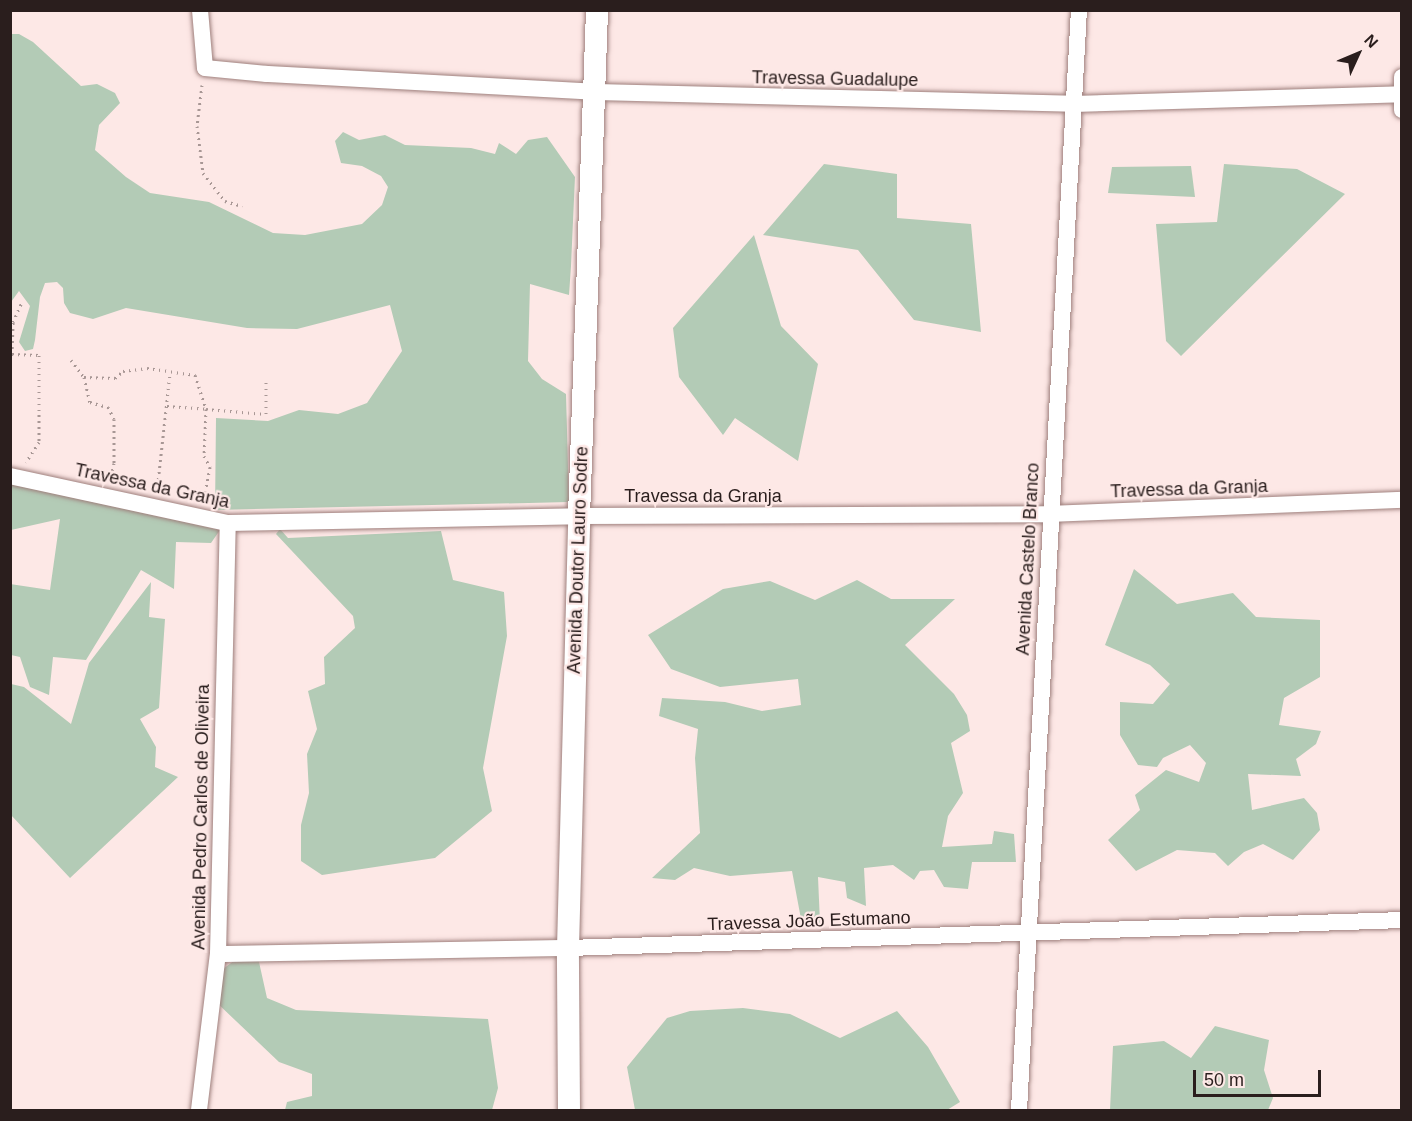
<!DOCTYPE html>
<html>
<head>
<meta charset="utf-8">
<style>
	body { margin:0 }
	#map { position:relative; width:1412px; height:1121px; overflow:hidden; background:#fde8e6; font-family:Arial,sans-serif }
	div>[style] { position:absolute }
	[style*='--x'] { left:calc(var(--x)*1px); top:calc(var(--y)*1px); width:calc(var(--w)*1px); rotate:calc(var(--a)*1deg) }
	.green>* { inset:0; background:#b3cbb6 }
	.path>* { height:3px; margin-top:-1.5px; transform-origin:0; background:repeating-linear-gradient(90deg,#a89795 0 1.5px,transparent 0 6px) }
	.roads { filter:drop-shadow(0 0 2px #9e7f7c) drop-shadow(0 0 2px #9e7f7c) }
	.street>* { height:16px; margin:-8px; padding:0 8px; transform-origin:8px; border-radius:8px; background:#fff }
	.secondary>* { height:22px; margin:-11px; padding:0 11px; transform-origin:11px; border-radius:11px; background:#fff }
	span { translate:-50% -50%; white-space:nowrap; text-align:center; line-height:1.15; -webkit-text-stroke:4.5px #fde8e6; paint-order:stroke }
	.street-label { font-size:18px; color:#2a1e1d }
	.frame { position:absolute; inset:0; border:12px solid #2a1e1d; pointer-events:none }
	.north { position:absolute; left:1328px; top:24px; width:60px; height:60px; -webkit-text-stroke:4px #fde8e6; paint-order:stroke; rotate:46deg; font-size:16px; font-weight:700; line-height:24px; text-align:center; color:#2a1e1d }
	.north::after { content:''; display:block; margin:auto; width:21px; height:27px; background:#2a1e1d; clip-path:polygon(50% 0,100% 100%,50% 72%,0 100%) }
	.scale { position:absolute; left:1193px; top:1070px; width:128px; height:27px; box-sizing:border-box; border:3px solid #2a1e1d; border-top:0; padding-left:8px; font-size:18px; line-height:21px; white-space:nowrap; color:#2a1e1d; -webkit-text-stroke:4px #fde8e6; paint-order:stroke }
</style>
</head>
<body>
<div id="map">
	<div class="green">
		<div style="clip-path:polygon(11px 34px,19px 34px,33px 42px,81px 86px,97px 84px,115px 93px,120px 103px,99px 125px,95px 150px,126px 177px,150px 193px,209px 202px,273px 233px,305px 235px,362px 224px,382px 205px,388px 187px,381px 176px,362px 166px,341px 163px,335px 141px,343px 132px,359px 140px,385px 135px,405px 145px,471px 148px,495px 154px,499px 143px,516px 154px,528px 140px,547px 137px,575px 177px,571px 266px,569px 295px,530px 284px,528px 361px,542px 379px,566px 394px,569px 502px,215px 510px,216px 418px,268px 421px,299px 410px,338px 414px,367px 403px,402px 351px,390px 305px,297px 329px,247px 328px,126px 308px,93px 319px,70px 313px,64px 303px,63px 288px,57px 282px,45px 283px,40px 297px,35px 340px,33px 349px,25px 351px,19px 342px,30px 306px,19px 291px,11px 302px)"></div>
		<div style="clip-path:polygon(824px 164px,897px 174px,897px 218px,971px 224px,981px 332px,914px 320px,858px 250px,763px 235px)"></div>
		<div style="clip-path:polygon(1224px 164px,1297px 169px,1345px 194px,1181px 356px,1166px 341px,1156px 224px,1217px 222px)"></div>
		<div style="clip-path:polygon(1191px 166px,1195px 197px,1108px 193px,1112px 167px)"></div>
		<div style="clip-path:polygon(754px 235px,781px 326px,818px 364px,798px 461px,735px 418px,723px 435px,679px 377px,673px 328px)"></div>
		<div style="clip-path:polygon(11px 484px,220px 530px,211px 543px,176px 542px,174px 589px,141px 570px,86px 660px,53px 657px,49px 695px,30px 687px,20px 657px,11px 655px,10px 584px,50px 590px,60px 519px,11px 530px)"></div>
		<div style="clip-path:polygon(280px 529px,288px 538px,441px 531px,453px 580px,504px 592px,507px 636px,483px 768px,492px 811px,435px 858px,322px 875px,301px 861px,301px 825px,309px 793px,307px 754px,317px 729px,308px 691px,325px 684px,324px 657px,355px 628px,353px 616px,276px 534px)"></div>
		<div style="clip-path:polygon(1134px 569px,1177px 604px,1233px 593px,1256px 617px,1320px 620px,1320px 677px,1284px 698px,1279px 725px,1321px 731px,1316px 744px,1296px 759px,1301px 776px,1248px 774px,1252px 810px,1304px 798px,1317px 813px,1320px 830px,1293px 860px,1263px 844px,1244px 852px,1228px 866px,1215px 853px,1177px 850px,1136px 871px,1108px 840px,1140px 810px,1135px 795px,1166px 770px,1199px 782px,1206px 763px,1190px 745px,1163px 758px,1157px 767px,1138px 765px,1120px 735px,1120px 702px,1153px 704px,1170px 684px,1150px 665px,1105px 645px)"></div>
		<div style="clip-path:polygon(857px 580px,891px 599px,955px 599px,905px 645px,954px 694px,967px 715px,970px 731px,951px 743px,963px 793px,948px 816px,942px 847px,992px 844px,994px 831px,1014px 834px,1016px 862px,972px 862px,968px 889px,944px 887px,934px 870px,920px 871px,914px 880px,893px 865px,864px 868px,866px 906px,847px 898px,845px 882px,818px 877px,820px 923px,801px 919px,792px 871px,730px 876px,694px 868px,675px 880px,652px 878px,700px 833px,695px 758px,698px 729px,659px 716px,662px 698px,725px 702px,762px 711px,801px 705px,798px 679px,720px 687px,671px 669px,648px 635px,723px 589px,770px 581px,815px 600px)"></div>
		<div style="clip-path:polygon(151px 582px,149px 617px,165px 619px,159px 708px,140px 719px,156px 747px,155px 767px,178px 777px,70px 878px,11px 815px,11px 684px,24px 687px,71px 724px,89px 663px)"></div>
		<div style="clip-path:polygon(257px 953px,267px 998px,296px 1010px,488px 1019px,498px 1088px,492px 1110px,285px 1110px,287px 1102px,312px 1096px,312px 1074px,279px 1062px,215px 1001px,219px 972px,235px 960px)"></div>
		<div style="clip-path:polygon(743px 1008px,790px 1014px,840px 1038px,897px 1011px,928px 1047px,960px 1102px,947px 1110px,635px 1110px,627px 1067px,667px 1018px,690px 1011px)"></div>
		<div style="clip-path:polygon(1215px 1026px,1269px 1040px,1264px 1070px,1273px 1098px,1268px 1110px,1110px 1110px,1113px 1046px,1164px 1041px,1191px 1058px)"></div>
	</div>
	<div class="path">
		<div style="--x:202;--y:85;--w:41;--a:97"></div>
		<div style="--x:197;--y:126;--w:47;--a:82.7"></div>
		<div style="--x:203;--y:173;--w:36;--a:52"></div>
		<div style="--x:225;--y:201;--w:18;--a:16"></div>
		<div style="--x:12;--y:354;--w:32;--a:-88"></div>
		<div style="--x:13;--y:322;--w:22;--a:-66"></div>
		<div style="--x:71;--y:360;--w:21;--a:53"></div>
		<div style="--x:84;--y:377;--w:26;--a:77"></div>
		<div style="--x:90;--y:402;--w:19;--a:16"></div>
		<div style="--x:108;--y:407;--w:13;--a:63"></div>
		<div style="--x:114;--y:419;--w:44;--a:90"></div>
		<div style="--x:114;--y:463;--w:17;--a:103"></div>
		<div style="--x:10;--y:361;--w:7;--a:-74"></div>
		<div style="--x:12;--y:354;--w:27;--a:2"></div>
		<div style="--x:39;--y:355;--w:87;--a:90"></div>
		<div style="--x:39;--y:442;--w:24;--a:123"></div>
		<div style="--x:84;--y:377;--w:31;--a:2"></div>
		<div style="--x:115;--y:378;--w:11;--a:-41"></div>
		<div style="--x:123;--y:371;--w:24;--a:-7"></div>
		<div style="--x:147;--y:368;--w:49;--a:8.3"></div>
		<div style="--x:195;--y:375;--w:36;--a:72"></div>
		<div style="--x:206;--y:409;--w:60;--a:4.8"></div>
		<div style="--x:266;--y:414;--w:36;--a:-90"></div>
		<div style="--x:167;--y:406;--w:39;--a:4"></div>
		<div style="--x:206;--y:409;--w:47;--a:92.4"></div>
		<div style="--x:204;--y:456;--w:13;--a:61"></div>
		<div style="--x:210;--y:467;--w:37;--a:101"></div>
		<div style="--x:157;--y:491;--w:118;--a:-83.7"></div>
	</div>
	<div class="roads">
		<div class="street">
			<div style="--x:200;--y:10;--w:58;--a:85.1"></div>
			<div style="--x:205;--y:68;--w:62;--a:5.5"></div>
			<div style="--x:267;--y:74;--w:329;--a:3.1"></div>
			<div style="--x:596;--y:92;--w:477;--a:1.4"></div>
			<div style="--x:1073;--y:104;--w:329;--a:-1.7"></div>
			<div style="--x:1402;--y:77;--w:33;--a:90"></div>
			<div style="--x:10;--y:476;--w:223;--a:12.2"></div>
			<div style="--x:228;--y:523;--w:351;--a:-1.1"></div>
			<div style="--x:579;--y:516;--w:471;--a:-0.2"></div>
			<div style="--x:1050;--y:514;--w:352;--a:-2.3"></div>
			<div style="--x:218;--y:954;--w:350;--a:-1"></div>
			<div style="--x:568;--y:948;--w:834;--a:-1.92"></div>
			<div style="--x:199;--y:1110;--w:157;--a:-83.1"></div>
			<div style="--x:218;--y:954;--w:431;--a:-88.7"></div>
			<div style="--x:1019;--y:1110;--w:1102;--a:-86.88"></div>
		</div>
		<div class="secondary">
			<div style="--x:569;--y:1110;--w:162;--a:-90.4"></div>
			<div style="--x:568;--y:948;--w:432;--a:-88.5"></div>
			<div style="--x:579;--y:516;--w:506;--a:-87.96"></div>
		</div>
	</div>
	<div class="street-label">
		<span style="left:835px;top:79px;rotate:1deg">Travessa Guadalupe</span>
		<span style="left:152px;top:486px;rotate:12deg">Travessa da Granja</span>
		<span style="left:1189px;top:489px;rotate:-2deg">Travessa da Granja</span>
		<span style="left:703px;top:496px">Travessa da Granja</span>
		<span style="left:1028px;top:559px;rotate:-87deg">Avenida Castelo Branco</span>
		<span style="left:578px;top:560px;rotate:-88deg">Avenida Doutor Lauro Sodre</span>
		<span style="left:201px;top:817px;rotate:-89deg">Avenida Pedro Carlos de Oliveira</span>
		<span style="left:809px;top:921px;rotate:-2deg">Travessa João Estumano</span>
	</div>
	<div class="frame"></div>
	<div class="north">N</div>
	<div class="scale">50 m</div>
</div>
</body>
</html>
